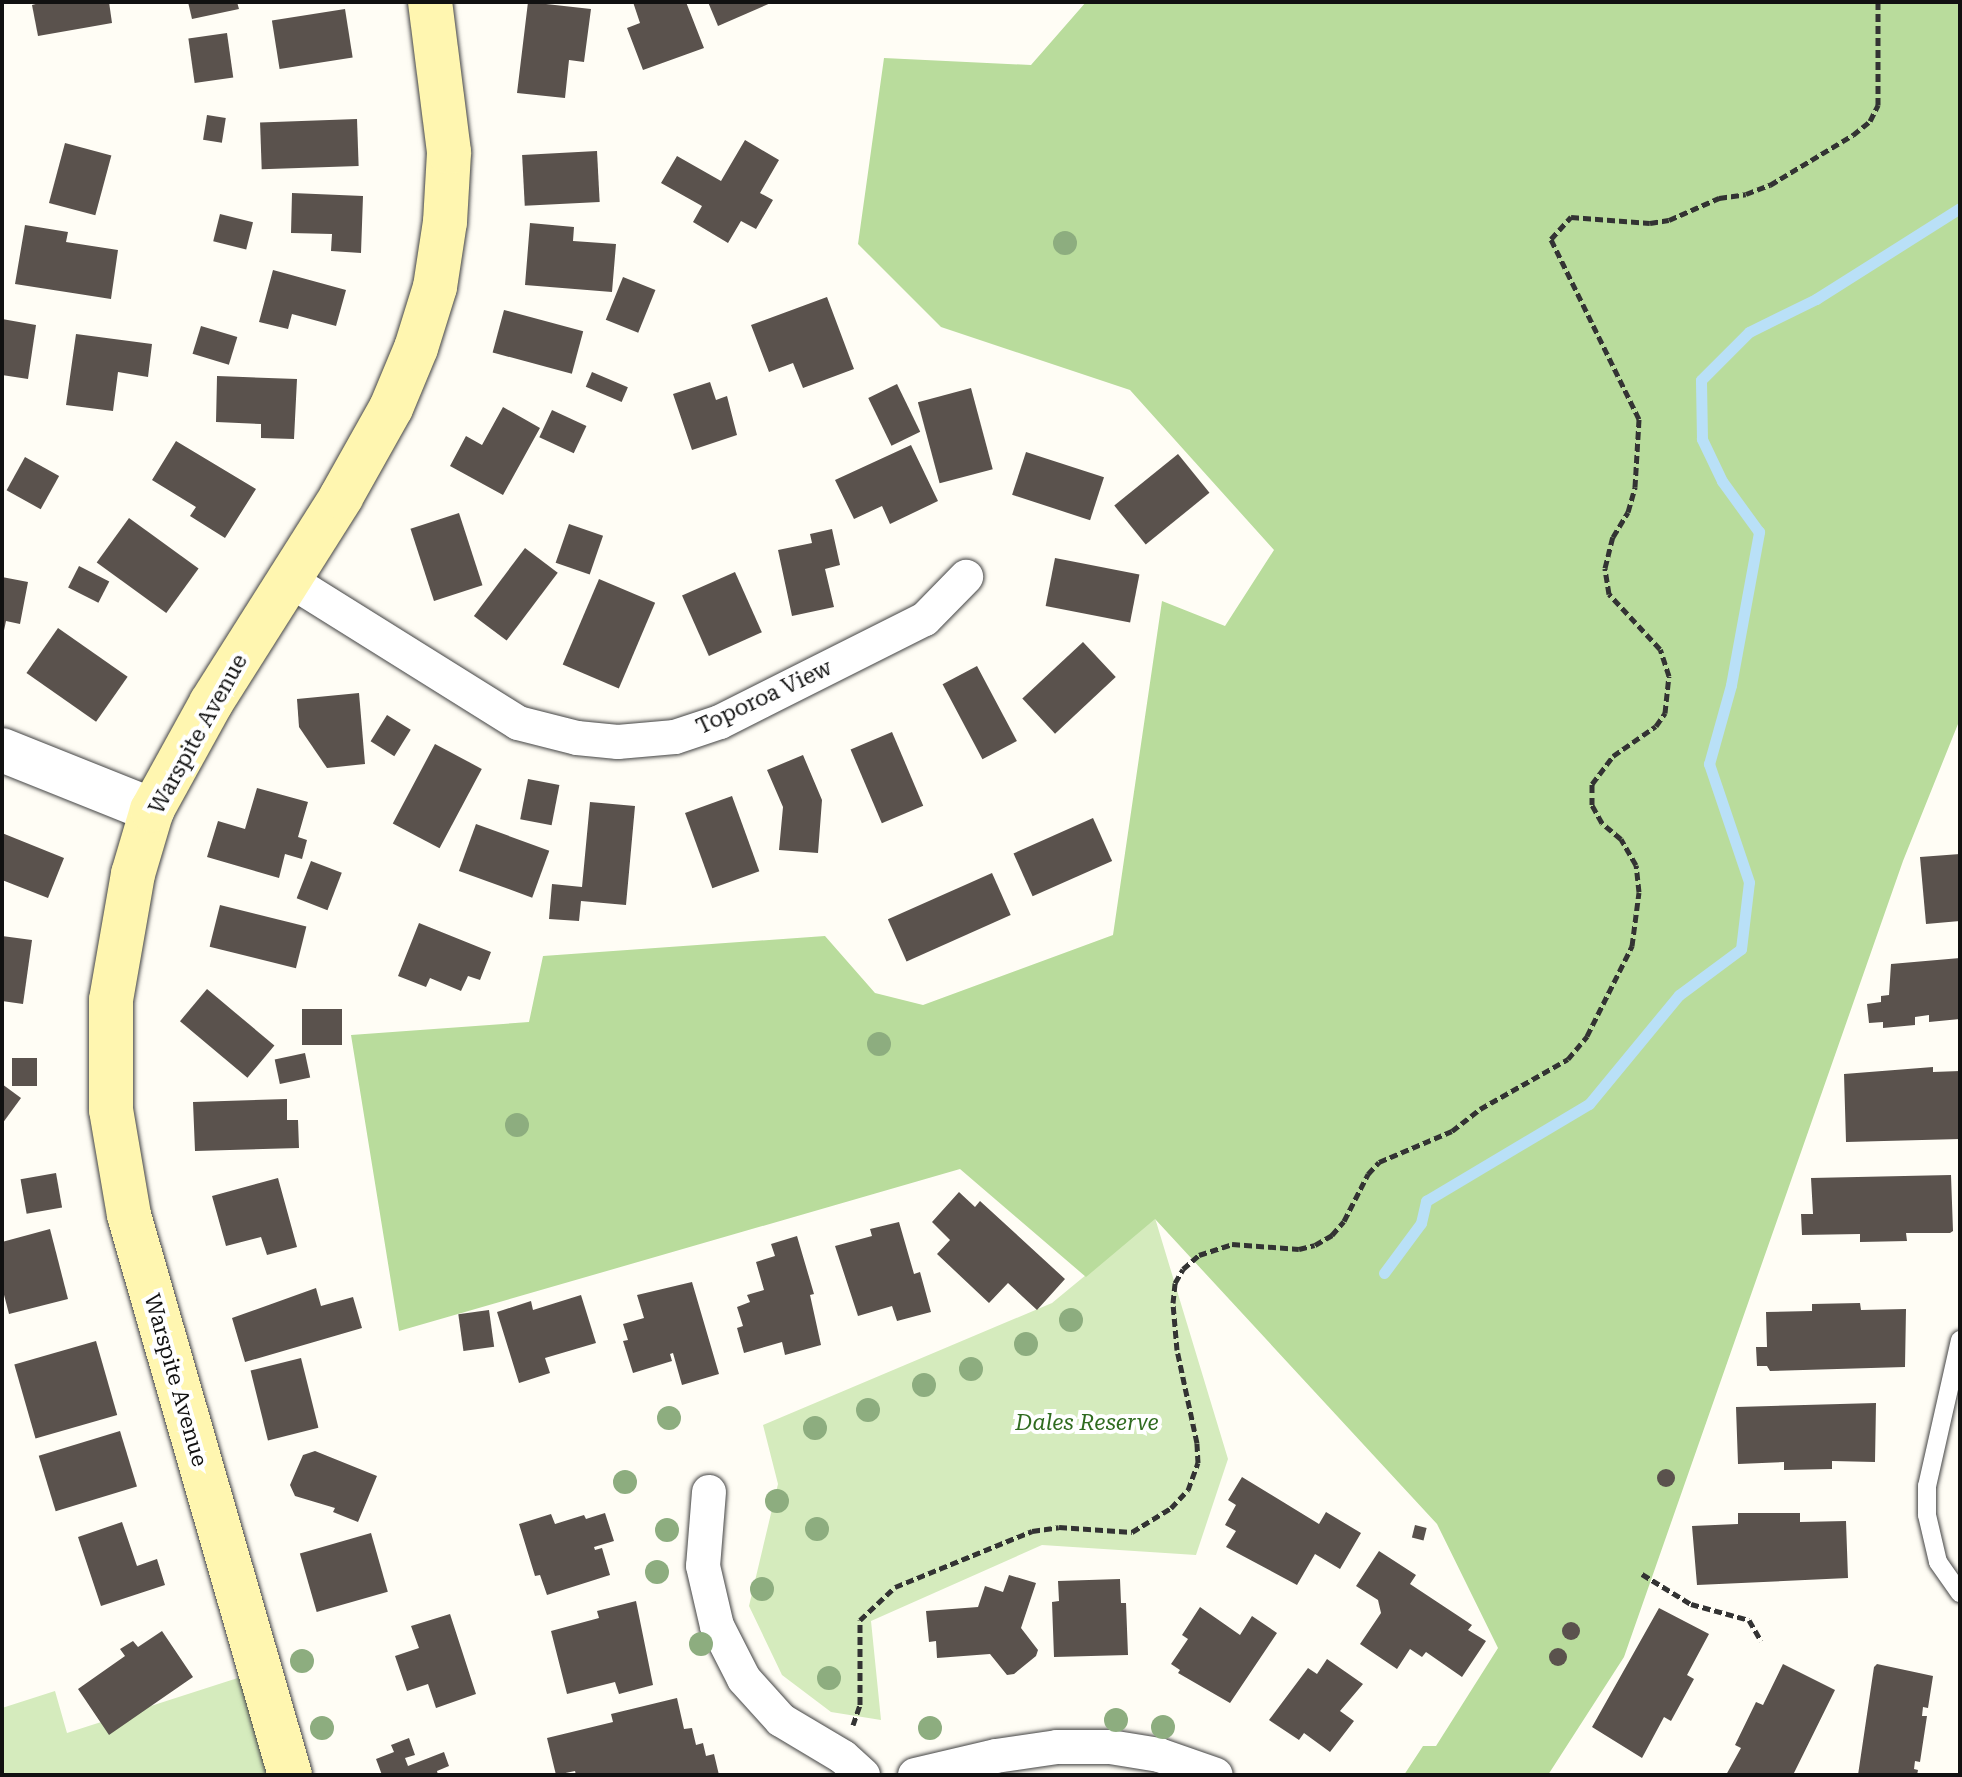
<!DOCTYPE html>
<html>
<head>
<meta charset="utf-8">
<style>
	body { margin:0 }
	#map { position:relative; width:1962px; height:1777px; overflow:hidden; background:#fffdf5; font-family:"Roboto Serif",serif }
	div>[style] { position:absolute }
	[style*='--x'] { left:calc(var(--x)*1px); top:calc(var(--y)*1px); width:calc(var(--w)*1px); rotate:calc(var(--a)*1deg) }
	.green>* { inset:0; background:#d5ebbd }
	.forest>* { inset:0; background:#b9dc9c }
	.stream>* { height:11px; margin:-5.5px; padding:0 5.5px; transform-origin:5.5px; border-radius:5.5px; background:#b9e0f7 }
	.building>* { inset:0; background:#5a524d; transform-origin:0 0 }
	.round { border-radius:50% }
	.path>* { height:5px; margin-top:-2.5px; transform-origin:0; background:repeating-linear-gradient(90deg,#333 0 8px,transparent 0 12px) }
	.roads { filter:drop-shadow(0 0 2px #444) drop-shadow(0 0 2px #444) }
	.service>* { height:18px; margin:-9px; padding:0 9px; transform-origin:9px; border-radius:9px; background:#fff }
	.minor>* { height:34px; margin:-17px; padding:0 17px; transform-origin:17px; border-radius:17px; background:#fff }
	.tertiary>* { height:44px; margin:-22px; padding:0 22px; transform-origin:22px; border-radius:22px; background:#fff }
	.secondary>* { height:44px; margin:-22px; padding:0 22px; transform-origin:22px; border-radius:22px; background:#fff6b0 }
	.trees>* { width:24px; height:24px; margin:-12px; border-radius:50%; background:#8dad7f }
	span { translate:-50% -50%; white-space:nowrap; text-align:center; line-height:1.15; -webkit-text-stroke:8px #fff; paint-order:stroke }
	.street-label { font-size:22px; color:#111 }
	.park-label { font-size:22px; color:#2f6b1f; font-style:italic }
	.frame { position:absolute; inset:0; border:4px solid #111; pointer-events:none }
</style>
</head>
<body>
<div id="map">
	<div class="green">
		<div style="clip-path:polygon(1155px 1218px,1228px 1459px,1196px 1555px,1042px 1545px,871px 1621px,881px 1720px,831px 1712px,782px 1675px,749px 1606px,778px 1484px,763px 1425px,1052px 1303px)"></div>
		<div style="clip-path:polygon(247px 1675px,280px 1775px,2px 1775px,2px 1708px,55px 1691px,67px 1733px)"></div>
	</div>
	<div class="forest">
		<div style="clip-path:polygon(1086px 2px,1960px 2px,1960px 719px,1903px 861px,1624px 1657px,1548px 1775px,1404px 1775px,1423px 1746px,1436px 1746px,1498px 1648px,1437px 1524px,1155px 1219px,1086px 1277px,960px 1169px,399px 1331px,351px 1035px,529px 1022px,543px 956px,825px 936px,875px 993px,923px 1005px,1113px 935px,1162px 601px,1225px 626px,1274px 550px,1130px 390px,941px 327px,858px 244px,884px 58px,1031px 65px)"></div>
	</div>
	<div class="stream">
		<div style="--x:1384;--y:1273;--w:62;--a:-53.5"></div>
		<div style="--x:1421;--y:1223;--w:23;--a:-77"></div>
		<div style="--x:1426;--y:1201;--w:190;--a:-30.8"></div>
		<div style="--x:1589;--y:1104;--w:141;--a:-50.5"></div>
		<div style="--x:1679;--y:995;--w:77;--a:-36.6"></div>
		<div style="--x:1741;--y:949;--w:67;--a:-83.2"></div>
		<div style="--x:1749;--y:882;--w:125;--a:-108.7"></div>
		<div style="--x:1709;--y:764;--w:82;--a:-74.4"></div>
		<div style="--x:1731;--y:685;--w:156;--a:-79.6"></div>
		<div style="--x:1759;--y:532;--w:63;--a:-126"></div>
		<div style="--x:1722;--y:481;--w:47;--a:-115.5"></div>
		<div style="--x:1702;--y:439;--w:59;--a:-91"></div>
		<div style="--x:1701;--y:380;--w:68;--a:-45"></div>
		<div style="--x:1749;--y:332;--w:75;--a:-26.2"></div>
		<div style="--x:1816;--y:299;--w:170;--a:-32.3"></div>
	</div>
	<div class="building">
		<div style="clip-path:polygon(43px 2px,109px 2px,112px 23px,38px 36px,32px 5px)"></div>
		<div style="clip-path:polygon(188px 2px,237px 2px,239px 9px,192px 19px)"></div>
		<div style="clip-path:polygon(528px 2px,591px 9px,584px 62px,569px 60px,565px 98px,517px 93px)"></div>
		<div style="clip-path:polygon(633px 2px,686px 2px,704px 48px,643px 70px,627px 28px,640px 23px)"></div>
		<div style="clip-path:polygon(708px 2px,773px 2px,718px 26px)"></div>
		<div style="left:345px;top:9px;width:49px;height:74px;rotate:81deg"></div>
		<div style="left:227px;top:33px;width:45px;height:39px;rotate:82deg"></div>
		<div style="left:207px;top:115px;width:19px;height:25px;rotate:9deg"></div>
		<div style="left:357px;top:119px;width:47px;height:97px;rotate:88deg"></div>
		<div style="clip-path:polygon(745px 140px,779px 160px,760px 193px,773px 200px,756px 229px,741px 221px,728px 243px,693px 222px,702px 206px,661px 183px,677px 156px,721px 181px)"></div>
		<div style="left:65px;top:143px;width:48px;height:62px;rotate:15deg"></div>
		<div style="left:597px;top:151px;width:51px;height:75px;rotate:87deg"></div>
		<div style="clip-path:polygon(292px 193px,363px 196px,361px 253px,331px 251px,332px 234px,291px 233px)"></div>
		<div style="left:220px;top:214px;width:34px;height:28px;rotate:14deg"></div>
		<div style="clip-path:polygon(530px 223px,574px 227px,573px 241px,616px 244px,612px 292px,525px 285px)"></div>
		<div style="clip-path:polygon(25px 225px,68px 232px,66px 242px,118px 250px,111px 299px,15px 284px)"></div>
		<div style="clip-path:polygon(273px 270px,346px 290px,336px 326px,292px 314px,288px 329px,259px 322px)"></div>
		<div style="left:623px;top:277px;width:35px;height:46px;rotate:22deg"></div>
		<div style="clip-path:polygon(827px 297px,854px 369px,803px 388px,793px 363px,769px 372px,751px 325px)"></div>
		<div style="left:504px;top:310px;width:82px;height:44px;rotate:15deg"></div>
		<div style="clip-path:polygon(2px 319px,36px 325px,28px 379px,2px 375px)"></div>
		<div style="left:201px;top:326px;width:38px;height:29px;rotate:17deg"></div>
		<div style="clip-path:polygon(76px 334px,152px 344px,148px 377px,118px 372px,113px 411px,66px 405px)"></div>
		<div style="left:592px;top:372px;width:39px;height:16px;rotate:23deg"></div>
		<div style="clip-path:polygon(217px 376px,297px 379px,294px 439px,261px 438px,261px 424px,216px 422px)"></div>
		<div style="clip-path:polygon(710px 382px,716px 400px,727px 396px,737px 435px,692px 450px,673px 394px)"></div>
		<div style="left:897px;top:384px;width:53px;height:32px;rotate:64deg"></div>
		<div style="left:971px;top:388px;width:84px;height:55px;rotate:75deg"></div>
		<div style="clip-path:polygon(503px 407px,540px 428px,503px 495px,450px 466px,466px 436px,482px 445px)"></div>
		<div style="left:552px;top:410px;width:38px;height:30px;rotate:25deg"></div>
		<div style="clip-path:polygon(176px 441px,256px 489px,225px 538px,190px 516px,196px 507px,152px 480px)"></div>
		<div style="clip-path:polygon(911px 445px,938px 501px,890px 524px,882px 506px,854px 519px,835px 480px)"></div>
		<div style="left:1026px;top:452px;width:82px;height:45px;rotate:18deg"></div>
		<div style="left:1178px;top:454px;width:50px;height:82px;rotate:51deg"></div>
		<div style="left:25px;top:457px;width:39px;height:38px;rotate:29deg"></div>
		<div style="left:459px;top:513px;width:76px;height:51px;rotate:72deg"></div>
		<div style="left:129px;top:518px;width:86px;height:55px;rotate:36deg"></div>
		<div style="left:569px;top:524px;width:36px;height:41px;rotate:19deg"></div>
		<div style="clip-path:polygon(832px 529px,840px 565px,825px 569px,834px 607px,792px 616px,778px 550px,812px 543px,810px 534px)"></div>
		<div style="left:525px;top:548px;width:41px;height:85px;rotate:37deg"></div>
		<div style="left:1055px;top:558px;width:86px;height:49px;rotate:11deg"></div>
		<div style="left:79px;top:566px;width:34px;height:24px;rotate:27deg"></div>
		<div style="left:735px;top:572px;width:66px;height:58px;rotate:66deg"></div>
		<div style="clip-path:polygon(2px 577px,28px 582px,20px 624px,6px 621px,3px 635px)"></div>
		<div style="left:599px;top:579px;width:61px;height:93px;rotate:23deg"></div>
		<div style="left:58px;top:628px;width:85px;height:55px;rotate:35deg"></div>
		<div style="left:1083px;top:642px;width:48px;height:83px;rotate:47deg"></div>
		<div style="left:977px;top:666px;width:85px;height:39px;rotate:62deg"></div>
		<div style="clip-path:polygon(359px 693px,365px 764px,327px 768px,299px 727px,297px 699px)"></div>
		<div style="left:387px;top:715px;width:28px;height:31px;rotate:32deg"></div>
		<div style="left:892px;top:732px;width:80px;height:45px;rotate:67deg"></div>
		<div style="left:435px;top:744px;width:53px;height:90px;rotate:28deg"></div>
		<div style="clip-path:polygon(803px 755px,822px 800px,818px 853px,779px 850px,783px 807px,767px 770px)"></div>
		<div style="left:528px;top:779px;width:32px;height:41px;rotate:11deg"></div>
		<div style="clip-path:polygon(257px 788px,308px 802px,298px 837px,307px 840px,302px 859px,285px 854px,279px 878px,207px 857px,218px 821px,245px 829px)"></div>
		<div style="left:732px;top:796px;width:80px;height:50px;rotate:70deg"></div>
		<div style="clip-path:polygon(590px 802px,635px 806px,626px 905px,581px 901px,579px 921px,549px 919px,552px 884px,582px 887px)"></div>
		<div style="left:1093px;top:818px;width:47px;height:87px;rotate:66deg"></div>
		<div style="left:476px;top:824px;width:78px;height:50px;rotate:20deg"></div>
		<div style="clip-path:polygon(2px 833px,64px 858px,48px 898px,2px 880px)"></div>
		<div style="clip-path:polygon(1960px 854px,1960px 921px,1926px 924px,1920px 857px)"></div>
		<div style="left:311px;top:861px;width:33px;height:40px;rotate:21deg"></div>
		<div style="left:992px;top:873px;width:46px;height:114px;rotate:66deg"></div>
		<div style="left:220px;top:905px;width:89px;height:43px;rotate:14deg"></div>
		<div style="clip-path:polygon(419px 923px,491px 952px,480px 980px,468px 976px,461px 991px,430px 978px,426px 987px,398px 976px)"></div>
		<div style="clip-path:polygon(2px 936px,32px 940px,23px 1004px,2px 1001px)"></div>
		<div style="clip-path:polygon(1960px 958px,1960px 1019px,1929px 1022px,1929px 1015px,1915px 1017px,1915px 1025px,1883px 1028px,1883px 1022px,1869px 1023px,1867px 1004px,1881px 1002px,1881px 996px,1889px 995px,1891px 964px)"></div>
		<div style="left:207px;top:989px;width:88px;height:42px;rotate:40deg"></div>
		<div style="left:302px;top:1009px;width:40px;height:36px"></div>
		<div style="left:305px;top:1053px;width:25px;height:31px;rotate:78deg"></div>
		<div style="left:12px;top:1058px;width:25px;height:28px"></div>
		<div style="clip-path:polygon(1933px 1067px,1933px 1072px,1960px 1071px,1960px 1139px,1846px 1142px,1844px 1074px)"></div>
		<div style="clip-path:polygon(2px 1084px,21px 1098px,2px 1124px)"></div>
		<div style="clip-path:polygon(287px 1099px,287px 1120px,298px 1120px,299px 1148px,195px 1151px,193px 1102px)"></div>
		<div style="left:56px;top:1173px;width:35px;height:36px;rotate:80deg"></div>
		<div style="clip-path:polygon(1951px 1175px,1953px 1231px,1950px 1233px,1906px 1233px,1907px 1241px,1860px 1242px,1860px 1234px,1802px 1235px,1801px 1214px,1813px 1214px,1811px 1178px)"></div>
		<div style="clip-path:polygon(278px 1178px,297px 1247px,267px 1255px,261px 1237px,226px 1246px,212px 1196px)"></div>
		<div style="clip-path:polygon(959px 1192px,975px 1207px,980px 1201px,1065px 1279px,1037px 1310px,1008px 1283px,989px 1303px,937px 1254px,950px 1240px,932px 1222px)"></div>
		<div style="clip-path:polygon(899px 1222px,914px 1274px,920px 1272px,931px 1312px,897px 1321px,892px 1306px,858px 1316px,835px 1246px,872px 1236px,870px 1229px)"></div>
		<div style="clip-path:polygon(50px 1229px,68px 1299px,9px 1314px,2px 1287px,2px 1242px)"></div>
		<div style="clip-path:polygon(797px 1236px,814px 1294px,810px 1295px,821px 1345px,785px 1355px,782px 1342px,744px 1353px,737px 1328px,743px 1326px,737px 1307px,750px 1302px,747px 1295px,764px 1290px,756px 1262px,775px 1256px,771px 1244px)"></div>
		<div style="clip-path:polygon(692px 1282px,719px 1374px,682px 1385px,673px 1353px,670px 1354px,672px 1361px,633px 1373px,623px 1341px,628px 1340px,623px 1324px,644px 1318px,637px 1295px)"></div>
		<div style="clip-path:polygon(316px 1288px,321px 1306px,353px 1297px,362px 1328px,245px 1362px,232px 1318px)"></div>
		<div style="clip-path:polygon(581px 1295px,596px 1343px,545px 1358px,550px 1373px,519px 1383px,497px 1312px,531px 1301px,533px 1310px)"></div>
		<div style="clip-path:polygon(1860px 1303px,1861px 1310px,1906px 1309px,1905px 1367px,1770px 1371px,1767px 1366px,1757px 1366px,1756px 1347px,1767px 1347px,1766px 1312px,1812px 1311px,1812px 1304px)"></div>
		<div style="left:489px;top:1310px;width:37px;height:31px;rotate:82deg"></div>
		<div style="left:96px;top:1341px;width:77px;height:85px;rotate:74deg"></div>
		<div style="left:301px;top:1358px;width:72px;height:52px;rotate:76deg"></div>
		<div style="clip-path:polygon(1876px 1403px,1875px 1462px,1832px 1461px,1832px 1469px,1784px 1470px,1784px 1462px,1738px 1464px,1736px 1407px)"></div>
		<div style="left:120px;top:1431px;width:58px;height:85px;rotate:73deg"></div>
		<div style="clip-path:polygon(315px 1451px,377px 1476px,358px 1522px,333px 1512px,335px 1508px,295px 1496px,290px 1485px,303px 1455px)"></div>
		<div class="round" style="left:1657px;top:1469px;width:18px;height:18px"></div>
		<div style="clip-path:polygon(1242px 1477px,1319px 1524px,1326px 1512px,1361px 1533px,1340px 1569px,1315px 1554px,1297px 1585px,1226px 1547px,1236px 1531px,1225px 1525px,1236px 1505px,1228px 1500px)"></div>
		<div style="clip-path:polygon(605px 1513px,614px 1541px,594px 1547px,595px 1550px,602px 1548px,610px 1575px,547px 1595px,540px 1575px,535px 1576px,519px 1524px,551px 1514px,555px 1524px,584px 1515px,586px 1519px)"></div>
		<div style="clip-path:polygon(1738px 1513px,1800px 1513px,1800px 1522px,1846px 1521px,1848px 1578px,1697px 1585px,1692px 1526px,1738px 1524px)"></div>
		<div style="clip-path:polygon(122px 1522px,137px 1566px,157px 1559px,165px 1585px,101px 1606px,78px 1537px)"></div>
		<div style="left:1415px;top:1525px;width:12px;height:13px;rotate:14deg"></div>
		<div style="left:371px;top:1533px;width:61px;height:74px;rotate:74deg"></div>
		<div style="clip-path:polygon(1379px 1551px,1416px 1575px,1410px 1584px,1472px 1625px,1468px 1630px,1486px 1641px,1462px 1677px,1426px 1652px,1422px 1657px,1410px 1649px,1397px 1669px,1360px 1644px,1381px 1613px,1378px 1600px,1356px 1586px)"></div>
		<div style="clip-path:polygon(1009px 1575px,1036px 1583px,1021px 1628px,1038px 1650px,1036px 1656px,1014px 1674px,1007px 1675px,990px 1654px,937px 1658px,936px 1641px,929px 1642px,926px 1611px,978px 1607px,985px 1586px,1003px 1592px)"></div>
		<div style="clip-path:polygon(1120px 1579px,1121px 1603px,1126px 1603px,1128px 1655px,1054px 1657px,1052px 1602px,1059px 1601px,1058px 1581px)"></div>
		<div style="clip-path:polygon(636px 1601px,653px 1685px,619px 1694px,615px 1682px,567px 1694px,551px 1631px,599px 1618px,597px 1611px)"></div>
		<div style="clip-path:polygon(1200px 1607px,1240px 1635px,1252px 1616px,1277px 1633px,1230px 1703px,1178px 1673px,1180px 1670px,1171px 1664px,1188px 1639px,1182px 1635px)"></div>
		<div style="clip-path:polygon(1659px 1608px,1709px 1634px,1687px 1675px,1694px 1679px,1671px 1721px,1664px 1717px,1642px 1758px,1592px 1727px)"></div>
		<div style="clip-path:polygon(450px 1614px,476px 1694px,436px 1708px,428px 1684px,407px 1691px,395px 1656px,419px 1648px,411px 1626px)"></div>
		<div class="round" style="left:1562px;top:1622px;width:18px;height:18px"></div>
		<div style="clip-path:polygon(162px 1631px,193px 1677px,109px 1735px,78px 1689px,125px 1656px,120px 1649px,133px 1641px,138px 1647px)"></div>
		<div class="round" style="left:1549px;top:1648px;width:18px;height:18px"></div>
		<div style="clip-path:polygon(1327px 1659px,1363px 1684px,1340px 1711px,1354px 1721px,1330px 1752px,1304px 1733px,1299px 1740px,1269px 1720px,1308px 1668px,1317px 1674px)"></div>
		<div style="clip-path:polygon(1783px 1664px,1835px 1690px,1793px 1775px,1726px 1775px,1741px 1748px,1735px 1745px,1756px 1702px,1763px 1705px)"></div>
		<div style="clip-path:polygon(1877px 1664px,1933px 1676px,1928px 1708px,1923px 1707px,1922px 1716px,1927px 1716px,1920px 1762px,1915px 1761px,1914px 1769px,1918px 1770px,1917px 1775px,1858px 1775px,1874px 1667px)"></div>
		<div style="clip-path:polygon(677px 1698px,684px 1729px,692px 1728px,696px 1745px,703px 1743px,706px 1756px,714px 1754px,719px 1775px,576px 1775px,575px 1771px,556px 1775px,547px 1738px,613px 1722px,611px 1714px)"></div>
		<div style="clip-path:polygon(409px 1738px,415px 1755px,405px 1758px,408px 1766px,444px 1752px,449px 1766px,437px 1771px,438px 1775px,382px 1775px,376px 1759px,394px 1752px,391px 1745px)"></div>
	</div>
	<div class="path">
		<div style="--x:1642;--y:1574;--w:57;--a:31.5"></div>
		<div style="--x:1691;--y:1604;--w:60;--a:15.4"></div>
		<div style="--x:1749;--y:1620;--w:24;--a:60"></div>
		<div style="--x:853;--y:1725;--w:21;--a:-71"></div>
		<div style="--x:860;--y:1705;--w:85;--a:-90"></div>
		<div style="--x:860;--y:1620;--w:48;--a:-43.3"></div>
		<div style="--x:895;--y:1587;--w:148;--a:-22.2"></div>
		<div style="--x:1032;--y:1531;--w:27;--a:-8"></div>
		<div style="--x:1059;--y:1527;--w:73;--a:3.9"></div>
		<div style="--x:1132;--y:1532;--w:46;--a:-31.6"></div>
		<div style="--x:1171;--y:1508;--w:25;--a:-47"></div>
		<div style="--x:1188;--y:1490;--w:29;--a:-70"></div>
		<div style="--x:1198;--y:1463;--w:20;--a:-93"></div>
		<div style="--x:1197;--y:1443;--w:95;--a:-102.1"></div>
		<div style="--x:1177;--y:1350;--w:47;--a:-94.9"></div>
		<div style="--x:1173;--y:1303;--w:20;--a:-84"></div>
		<div style="--x:1175;--y:1283;--w:16;--a:-60"></div>
		<div style="--x:1183;--y:1269;--w:21;--a:-41"></div>
		<div style="--x:1199;--y:1255;--w:35;--a:-18"></div>
		<div style="--x:1232;--y:1244;--w:67;--a:4.3"></div>
		<div style="--x:1299;--y:1249;--w:16;--a:-14"></div>
		<div style="--x:1315;--y:1245;--w:20;--a:-30"></div>
		<div style="--x:1332;--y:1235;--w:18;--a:-49"></div>
		<div style="--x:1344;--y:1221;--w:53;--a:-62.9"></div>
		<div style="--x:1368;--y:1174;--w:16;--a:-47"></div>
		<div style="--x:1379;--y:1162;--w:79;--a:-23"></div>
		<div style="--x:1452;--y:1131;--w:36;--a:-38"></div>
		<div style="--x:1480;--y:1109;--w:101;--a:-29.6"></div>
		<div style="--x:1568;--y:1059;--w:30;--a:-50"></div>
		<div style="--x:1587;--y:1036;--w:101;--a:-63.4"></div>
		<div style="--x:1632;--y:946;--w:54;--a:-82.6"></div>
		<div style="--x:1639;--y:892;--w:27;--a:-96"></div>
		<div style="--x:1636;--y:865;--w:30;--a:-120"></div>
		<div style="--x:1621;--y:839;--w:25;--a:-140"></div>
		<div style="--x:1602;--y:823;--w:21;--a:-119"></div>
		<div style="--x:1592;--y:805;--w:21;--a:-90"></div>
		<div style="--x:1592;--y:784;--w:35;--a:-53"></div>
		<div style="--x:1613;--y:756;--w:52;--a:-34.9"></div>
		<div style="--x:1656;--y:726;--w:16;--a:-55"></div>
		<div style="--x:1665;--y:713;--w:37;--a:-84"></div>
		<div style="--x:1669;--y:676;--w:28;--a:-108"></div>
		<div style="--x:1660;--y:649;--w:75;--a:-132.8"></div>
		<div style="--x:1609;--y:594;--w:26;--a:-99"></div>
		<div style="--x:1605;--y:568;--w:32;--a:-76"></div>
		<div style="--x:1613;--y:537;--w:29;--a:-59"></div>
		<div style="--x:1628;--y:512;--w:26;--a:-74"></div>
		<div style="--x:1635;--y:487;--w:68;--a:-86.6"></div>
		<div style="--x:1639;--y:419;--w:200;--a:-116.1"></div>
		<div style="--x:1551;--y:239;--w:30;--a:-48"></div>
		<div style="--x:1571;--y:217;--w:79;--a:4.3"></div>
		<div style="--x:1650;--y:223;--w:19;--a:-9"></div>
		<div style="--x:1669;--y:220;--w:55;--a:-23.7"></div>
		<div style="--x:1719;--y:198;--w:27;--a:-8"></div>
		<div style="--x:1746;--y:194;--w:26;--a:-21"></div>
		<div style="--x:1770;--y:185;--w:97;--a:-31.1"></div>
		<div style="--x:1853;--y:135;--w:22;--a:-39"></div>
		<div style="--x:1870;--y:121;--w:18;--a:-63"></div>
		<div style="--x:1878;--y:105;--w:103;--a:-90"></div>
	</div>
	<div class="roads">
		<div class="service">
			<div style="--x:1960;--y:1340;--w:150;--a:102.7"></div>
			<div style="--x:1927;--y:1486;--w:29;--a:90"></div>
			<div style="--x:1927;--y:1515;--w:48;--a:76.8"></div>
			<div style="--x:1938;--y:1562;--w:38;--a:55"></div>
		</div>
		<div class="minor">
			<div style="--x:291;--y:581;--w:268;--a:32"></div>
			<div style="--x:518;--y:723;--w:61;--a:14.3"></div>
			<div style="--x:577;--y:738;--w:41;--a:5.6"></div>
			<div style="--x:618;--y:742;--w:57;--a:-5"></div>
			<div style="--x:675;--y:737;--w:47;--a:-18.4"></div>
			<div style="--x:720;--y:722;--w:229;--a:-26.7"></div>
			<div style="--x:925;--y:619;--w:59;--a:-45.7"></div>
			<div style="--x:709;--y:1492;--w:74;--a:94.6"></div>
			<div style="--x:703;--y:1566;--w:62;--a:76.9"></div>
			<div style="--x:717;--y:1626;--w:59;--a:63"></div>
			<div style="--x:744;--y:1679;--w:55;--a:47.9"></div>
			<div style="--x:781;--y:1720;--w:72;--a:30.8"></div>
			<div style="--x:843;--y:1757;--w:27;--a:42"></div>
			<div style="--x:915;--y:1775;--w:83;--a:-13.2"></div>
			<div style="--x:996;--y:1756;--w:62;--a:-8.4"></div>
			<div style="--x:1057;--y:1747;--w:53;--a:0"></div>
			<div style="--x:1110;--y:1747;--w:50;--a:9.3"></div>
			<div style="--x:1159;--y:1755;--w:60;--a:19.3"></div>
		</div>
		<div class="tertiary">
			<div style="--x:2;--y:750;--w:162;--a:21.8"></div>
		</div>
		<div class="secondary">
			<div style="--x:290;--y:1775;--w:583;--a:-106.04"></div>
			<div style="--x:129;--y:1215;--w:107;--a:-99.7"></div>
			<div style="--x:111;--y:1110;--w:110;--a:-90"></div>
			<div style="--x:111;--y:1000;--w:128;--a:-80.1"></div>
			<div style="--x:133;--y:874;--w:67;--a:-73.5"></div>
			<div style="--x:152;--y:810;--w:122;--a:-61.1"></div>
			<div style="--x:211;--y:703;--w:244;--a:-57.7"></div>
			<div style="--x:341;--y:497;--w:102;--a:-60.7"></div>
			<div style="--x:391;--y:408;--w:65;--a:-67.4"></div>
			<div style="--x:416;--y:348;--w:64;--a:-72.7"></div>
			<div style="--x:435;--y:287;--w:66;--a:-81.3"></div>
			<div style="--x:445;--y:222;--w:70;--a:-86.7"></div>
			<div style="--x:449;--y:152;--w:151;--a:-97.2"></div>
		</div>
	</div>
	<div class="trees">
		<div style="left:1065px;top:243px"></div>
		<div style="left:879px;top:1044px"></div>
		<div style="left:517px;top:1125px"></div>
		<div style="left:1071px;top:1320px"></div>
		<div style="left:1026px;top:1344px"></div>
		<div style="left:971px;top:1369px"></div>
		<div style="left:924px;top:1385px"></div>
		<div style="left:868px;top:1410px"></div>
		<div style="left:669px;top:1418px"></div>
		<div style="left:815px;top:1428px"></div>
		<div style="left:625px;top:1482px"></div>
		<div style="left:777px;top:1501px"></div>
		<div style="left:817px;top:1529px"></div>
		<div style="left:667px;top:1530px"></div>
		<div style="left:657px;top:1572px"></div>
		<div style="left:762px;top:1589px"></div>
		<div style="left:701px;top:1644px"></div>
		<div style="left:302px;top:1661px"></div>
		<div style="left:829px;top:1678px"></div>
		<div style="left:1116px;top:1720px"></div>
		<div style="left:1163px;top:1727px"></div>
		<div style="left:322px;top:1728px"></div>
		<div style="left:930px;top:1728px"></div>
	</div>
	<div class="street-label">
		<span style="left:764px;top:697px;rotate:-25deg">Toporoa View</span>
		<span style="left:198px;top:734px;rotate:-61deg">Warspite Avenue</span>
		<span style="left:176px;top:1380px;rotate:74deg">Warspite Avenue</span>
	</div>
	<div class="park-label">
		<span style="left:1087px;top:1423px">Dales Reserve</span>
	</div>
	<div class="frame"></div>
</div>
</body>
</html>
